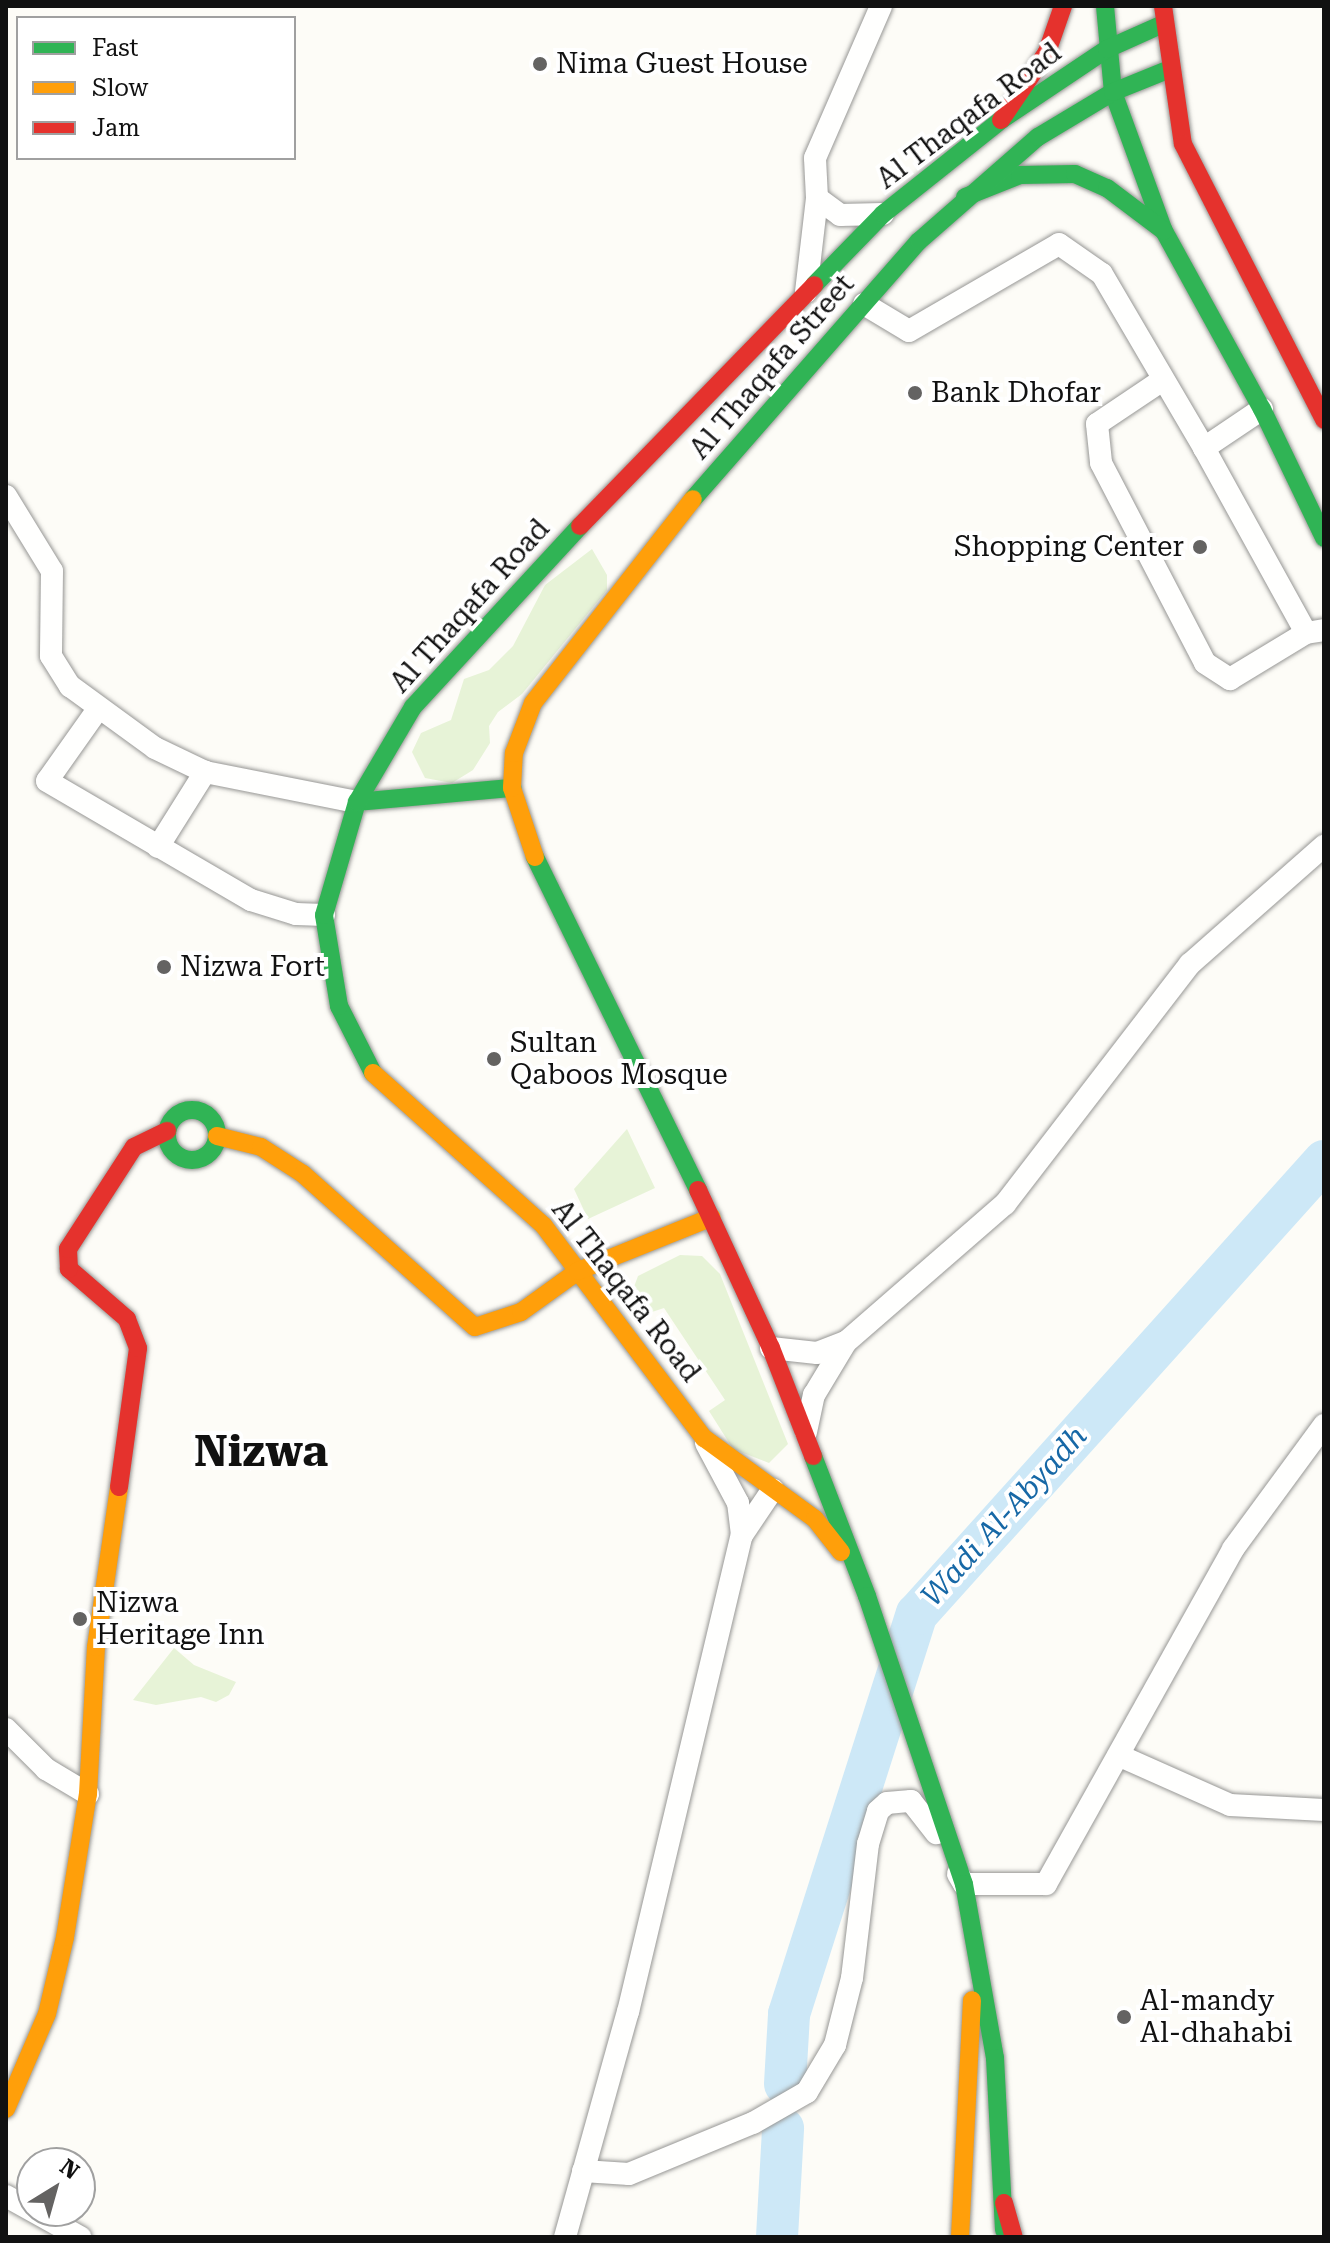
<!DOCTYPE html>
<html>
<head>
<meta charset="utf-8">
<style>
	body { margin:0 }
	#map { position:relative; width:1330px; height:2243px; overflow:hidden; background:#fdfcf7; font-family:"Roboto Serif",serif }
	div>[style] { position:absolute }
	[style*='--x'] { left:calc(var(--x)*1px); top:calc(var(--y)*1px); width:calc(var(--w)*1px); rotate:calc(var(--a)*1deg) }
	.green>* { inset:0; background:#e7f3d7 }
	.river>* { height:42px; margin:-21px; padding:0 21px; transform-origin:21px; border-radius:21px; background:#cde8f7 }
	.roads { filter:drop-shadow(0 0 2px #979795) drop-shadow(0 0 2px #979795) }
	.street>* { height:22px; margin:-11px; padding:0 11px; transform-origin:11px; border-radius:11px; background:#fffffe }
	.fast>* { height:18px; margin:-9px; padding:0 9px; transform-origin:9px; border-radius:9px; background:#30b455 }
	.fast>.ring { margin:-9px; padding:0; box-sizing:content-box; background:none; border:18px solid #30b455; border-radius:50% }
	.slow>* { height:18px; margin:-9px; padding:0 9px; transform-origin:9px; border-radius:9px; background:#ff9f0a }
	.jam>* { height:18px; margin:-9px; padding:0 9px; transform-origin:9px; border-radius:9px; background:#e5322d }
	.dots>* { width:22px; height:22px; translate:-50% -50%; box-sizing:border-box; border:4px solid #fff; border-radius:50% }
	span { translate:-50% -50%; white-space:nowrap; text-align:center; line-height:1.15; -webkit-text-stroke:8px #fff; paint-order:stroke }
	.poi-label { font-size:28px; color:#111 }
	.left { translate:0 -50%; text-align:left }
	.right { translate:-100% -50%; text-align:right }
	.street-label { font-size:28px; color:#111 }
	.water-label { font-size:30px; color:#1768a6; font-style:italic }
	.town-label { font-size:44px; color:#111; font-weight:700 }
	.frame { position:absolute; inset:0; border:8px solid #111; pointer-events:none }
	.legend { position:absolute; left:16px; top:16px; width:280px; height:144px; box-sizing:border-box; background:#fff; border:2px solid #a0a0a0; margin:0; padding:10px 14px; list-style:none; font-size:24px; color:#111 }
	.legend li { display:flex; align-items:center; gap:16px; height:40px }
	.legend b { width:40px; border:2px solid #a0a0a0 }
	.north { position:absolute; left:16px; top:2147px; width:80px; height:80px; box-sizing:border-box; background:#fff; border:2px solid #a0a0a0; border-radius:50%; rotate:37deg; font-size:22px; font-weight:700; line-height:32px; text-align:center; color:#111 }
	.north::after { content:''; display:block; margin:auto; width:28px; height:36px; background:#646362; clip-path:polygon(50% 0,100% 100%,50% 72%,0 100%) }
</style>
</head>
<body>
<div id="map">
	<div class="green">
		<div style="clip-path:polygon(592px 549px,607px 575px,607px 590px,522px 694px,498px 712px,489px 726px,490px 743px,473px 770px,452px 783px,425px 778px,412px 752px,421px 733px,451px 720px,464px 679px,489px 670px,513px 646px,545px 585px)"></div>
		<div style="clip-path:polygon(627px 1129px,655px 1188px,588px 1219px,574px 1189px)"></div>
		<div style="clip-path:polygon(680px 1255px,702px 1256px,720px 1274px,788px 1444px,769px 1463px,733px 1449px,709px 1411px,725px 1400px,664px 1308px,643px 1315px,631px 1295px,638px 1276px)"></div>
		<div style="clip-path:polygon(174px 1648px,194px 1665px,236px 1682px,229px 1695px,216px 1702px,201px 1697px,156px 1705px,133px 1700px)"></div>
	</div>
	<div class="river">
		<div style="--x:785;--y:2084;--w:70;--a:-86.7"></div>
		<div style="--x:789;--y:2014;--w:420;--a:-72.3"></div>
		<div style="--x:917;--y:1614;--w:609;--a:-48.06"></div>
		<div style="--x:777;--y:2237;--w:109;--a:-86.8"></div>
	</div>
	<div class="roads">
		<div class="street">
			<div style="--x:817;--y:198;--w:29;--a:36"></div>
			<div style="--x:840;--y:215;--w:43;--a:-1.3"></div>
			<div style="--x:806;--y:292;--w:95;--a:-83.3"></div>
			<div style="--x:817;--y:198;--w:40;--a:-92.9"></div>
			<div style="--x:815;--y:158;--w:166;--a:-66.5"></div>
			<div style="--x:864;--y:304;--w:52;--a:31"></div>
			<div style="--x:909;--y:331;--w:173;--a:-30.1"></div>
			<div style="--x:1059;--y:244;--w:52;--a:34.9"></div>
			<div style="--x:1102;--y:274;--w:202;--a:59.6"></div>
			<div style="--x:1161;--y:381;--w:77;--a:146.1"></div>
			<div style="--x:1097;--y:424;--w:39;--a:84"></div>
			<div style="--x:1101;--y:463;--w:225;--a:62.5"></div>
			<div style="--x:1205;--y:663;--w:30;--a:33"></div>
			<div style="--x:1230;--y:679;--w:89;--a:-31.2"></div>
			<div style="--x:1262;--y:409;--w:70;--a:146.1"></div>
			<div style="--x:1204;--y:448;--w:211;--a:61.1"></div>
			<div style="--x:1306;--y:633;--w:18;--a:-9"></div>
			<div style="--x:6;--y:496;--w:88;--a:58.5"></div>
			<div style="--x:52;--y:571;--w:85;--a:90.7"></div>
			<div style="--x:51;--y:656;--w:36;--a:58"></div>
			<div style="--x:70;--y:686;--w:105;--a:36.1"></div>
			<div style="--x:155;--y:748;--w:55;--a:25.6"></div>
			<div style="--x:205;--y:772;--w:155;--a:11.2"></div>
			<div style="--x:98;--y:709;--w:88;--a:125.3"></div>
			<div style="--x:47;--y:781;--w:236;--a:30.3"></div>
			<div style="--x:251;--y:900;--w:47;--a:17.3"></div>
			<div style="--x:296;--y:914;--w:28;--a:2"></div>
			<div style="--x:158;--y:847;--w:89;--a:-57.9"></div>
			<div style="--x:771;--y:1348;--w:46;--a:6.2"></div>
			<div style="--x:817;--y:1353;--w:31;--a:-21"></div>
			<div style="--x:806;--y:1432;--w:38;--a:-78"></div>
			<div style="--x:814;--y:1395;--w:62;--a:-58.9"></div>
			<div style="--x:846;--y:1342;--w:211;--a:-41"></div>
			<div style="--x:1005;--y:1204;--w:303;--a:-52.4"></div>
			<div style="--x:1190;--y:964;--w:179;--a:-41.4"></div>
			<div style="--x:742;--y:1535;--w:55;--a:-56"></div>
			<div style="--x:6;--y:1729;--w:57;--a:45"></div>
			<div style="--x:46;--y:1769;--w:49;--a:30.8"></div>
			<div style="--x:1120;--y:1756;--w:120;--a:24"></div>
			<div style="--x:1230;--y:1805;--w:94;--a:3"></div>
			<div style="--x:958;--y:1874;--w:12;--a:59"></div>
			<div style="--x:964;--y:1884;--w:82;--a:0"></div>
			<div style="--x:1046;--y:1884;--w:384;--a:-60.8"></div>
			<div style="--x:1233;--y:1549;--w:154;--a:-53.7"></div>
			<div style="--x:583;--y:2171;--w:46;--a:3.7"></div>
			<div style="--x:629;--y:2174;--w:134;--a:-22.4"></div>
			<div style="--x:753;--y:2123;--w:62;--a:-29.9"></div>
			<div style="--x:807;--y:2092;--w:55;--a:-59.2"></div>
			<div style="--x:835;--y:2045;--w:69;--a:-75.8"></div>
			<div style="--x:852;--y:1978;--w:135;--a:-83.2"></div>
			<div style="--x:868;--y:1844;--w:34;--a:-73"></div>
			<div style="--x:878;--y:1811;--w:12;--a:-42"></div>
			<div style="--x:887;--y:1803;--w:24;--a:-5"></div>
			<div style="--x:911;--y:1801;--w:41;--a:52"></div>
			<div style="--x:6;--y:2196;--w:85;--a:29"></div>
			<div style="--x:565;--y:2237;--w:234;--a:-74.4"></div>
			<div style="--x:628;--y:2012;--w:490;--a:-76.6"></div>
			<div style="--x:742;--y:1535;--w:32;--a:-97"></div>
			<div style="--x:738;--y:1503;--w:68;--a:-118.1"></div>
		</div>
		<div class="fast">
			<div style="--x:1105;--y:6;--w:86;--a:84.7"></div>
			<div style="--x:1113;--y:92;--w:148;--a:69.9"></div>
			<div style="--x:1164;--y:231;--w:203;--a:61.2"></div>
			<div style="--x:1262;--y:409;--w:143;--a:64.3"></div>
			<div style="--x:965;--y:197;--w:59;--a:-21.8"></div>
			<div style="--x:1020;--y:175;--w:55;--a:-1"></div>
			<div style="--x:1075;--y:174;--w:35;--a:24"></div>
			<div style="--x:1107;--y:188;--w:71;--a:37"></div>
			<div style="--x:814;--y:285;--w:99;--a:-45.8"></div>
			<div style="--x:883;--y:214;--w:151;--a:-38.5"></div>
			<div style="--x:1001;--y:120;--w:128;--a:-33.8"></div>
			<div style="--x:1107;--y:49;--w:61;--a:-24.1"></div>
			<div style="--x:693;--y:499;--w:343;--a:-48.8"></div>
			<div style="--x:919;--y:241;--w:158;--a:-41.2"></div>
			<div style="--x:1038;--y:137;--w:87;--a:-31"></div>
			<div style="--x:1113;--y:92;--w:61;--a:-22"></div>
			<div style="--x:357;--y:802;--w:156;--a:-5.2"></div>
			<div style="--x:535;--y:857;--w:371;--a:63.9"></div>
			<div style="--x:373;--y:1073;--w:75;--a:-116.9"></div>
			<div style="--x:339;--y:1006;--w:92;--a:-99.4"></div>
			<div style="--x:324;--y:915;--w:118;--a:-73.7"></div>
			<div style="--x:357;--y:802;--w:110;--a:-59.5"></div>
			<div style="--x:413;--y:707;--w:246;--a:-47.3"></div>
			<div class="ring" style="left:167px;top:1110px;width:32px;height:32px"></div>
			<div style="--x:813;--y:1456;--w:150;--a:68.9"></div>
			<div style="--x:867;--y:1596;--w:304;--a:71.4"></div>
			<div style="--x:964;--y:1884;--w:177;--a:79.9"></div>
			<div style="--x:995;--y:2058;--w:172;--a:87"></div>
		</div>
		<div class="slow">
			<div style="--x:535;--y:857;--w:73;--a:-108.4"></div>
			<div style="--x:512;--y:788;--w:35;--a:-87"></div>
			<div style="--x:514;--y:753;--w:53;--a:-69.2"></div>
			<div style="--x:533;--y:703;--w:259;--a:-51.9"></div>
			<div style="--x:373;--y:1073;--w:229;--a:41.8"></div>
			<div style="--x:544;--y:1226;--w:266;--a:53"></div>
			<div style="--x:704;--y:1438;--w:137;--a:36.1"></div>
			<div style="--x:815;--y:1519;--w:42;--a:51.8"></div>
			<div style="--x:217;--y:1136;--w:45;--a:14"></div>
			<div style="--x:261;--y:1147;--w:50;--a:32.7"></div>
			<div style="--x:303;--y:1174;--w:230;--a:41.7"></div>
			<div style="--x:475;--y:1327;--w:48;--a:-18.1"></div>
			<div style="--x:521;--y:1312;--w:70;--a:-35.7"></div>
			<div style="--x:578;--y:1271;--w:144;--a:-21.9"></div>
			<div style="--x:6;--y:2109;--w:103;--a:-66.7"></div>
			<div style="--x:47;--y:2014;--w:79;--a:-76.8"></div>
			<div style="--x:65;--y:1937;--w:145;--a:-80.9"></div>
			<div style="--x:88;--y:1794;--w:147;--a:-86.9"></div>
			<div style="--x:96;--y:1647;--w:162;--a:-81.8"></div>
			<div style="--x:960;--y:2237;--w:237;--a:-87.1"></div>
		</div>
		<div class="jam">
			<div style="--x:1163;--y:6;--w:139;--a:81.8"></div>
			<div style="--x:1183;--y:144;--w:310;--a:62.9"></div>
			<div style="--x:1001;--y:120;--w:82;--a:-55.9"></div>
			<div style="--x:1047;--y:52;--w:49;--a:-70.8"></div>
			<div style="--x:580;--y:526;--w:336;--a:-45.8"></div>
			<div style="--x:698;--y:1190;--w:174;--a:65.2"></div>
			<div style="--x:771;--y:1348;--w:116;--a:68.7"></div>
			<div style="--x:119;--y:1487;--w:140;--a:-82.2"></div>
			<div style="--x:138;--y:1348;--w:31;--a:-111"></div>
			<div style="--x:127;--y:1319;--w:77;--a:-139.2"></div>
			<div style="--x:69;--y:1269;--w:20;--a:-93"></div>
			<div style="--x:68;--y:1249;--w:121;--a:-57.1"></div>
			<div style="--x:134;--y:1147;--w:37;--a:-26"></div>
			<div style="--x:1004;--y:2203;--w:35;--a:74"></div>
		</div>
	</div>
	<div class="dots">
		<div style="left:540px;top:64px;background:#646362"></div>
		<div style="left:915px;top:393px;background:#646362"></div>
		<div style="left:1200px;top:547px;background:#646362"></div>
		<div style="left:164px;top:967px;background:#646362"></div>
		<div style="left:494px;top:1059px;background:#646362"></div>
		<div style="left:80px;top:1619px;background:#646362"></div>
		<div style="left:1124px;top:2017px;background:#646362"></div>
	</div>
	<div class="poi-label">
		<span class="left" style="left:556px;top:64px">Nima Guest House</span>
		<span class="left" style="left:931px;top:393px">Bank Dhofar</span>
		<span class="right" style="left:1184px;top:547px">Shopping Center</span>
		<span class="left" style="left:180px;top:967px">Nizwa Fort</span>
		<span class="left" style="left:510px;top:1059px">Sultan<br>Qaboos Mosque</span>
		<span class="left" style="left:96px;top:1619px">Nizwa<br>Heritage Inn</span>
		<span class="left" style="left:1140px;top:2017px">Al-mandy<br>Al-dhahabi</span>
	</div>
	<div class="street-label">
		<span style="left:969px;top:116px;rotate:-37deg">Al Thaqafa Road</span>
		<span style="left:772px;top:367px;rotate:-49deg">Al Thaqafa Street</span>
		<span style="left:470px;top:606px;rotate:-48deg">Al Thaqafa Road</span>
		<span style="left:626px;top:1291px;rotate:52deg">Al Thaqafa Road</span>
	</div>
	<div class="water-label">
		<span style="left:1004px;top:1516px;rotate:-48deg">Wadi Al-Abyadh</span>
	</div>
	<div class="town-label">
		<span style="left:261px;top:1451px">Nizwa</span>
	</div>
	<div class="frame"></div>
	<ul class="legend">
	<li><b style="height:10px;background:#30b455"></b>Fast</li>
	<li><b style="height:10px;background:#ff9f0a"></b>Slow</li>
	<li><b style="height:10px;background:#e5322d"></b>Jam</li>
	</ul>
	<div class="north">N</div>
</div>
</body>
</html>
